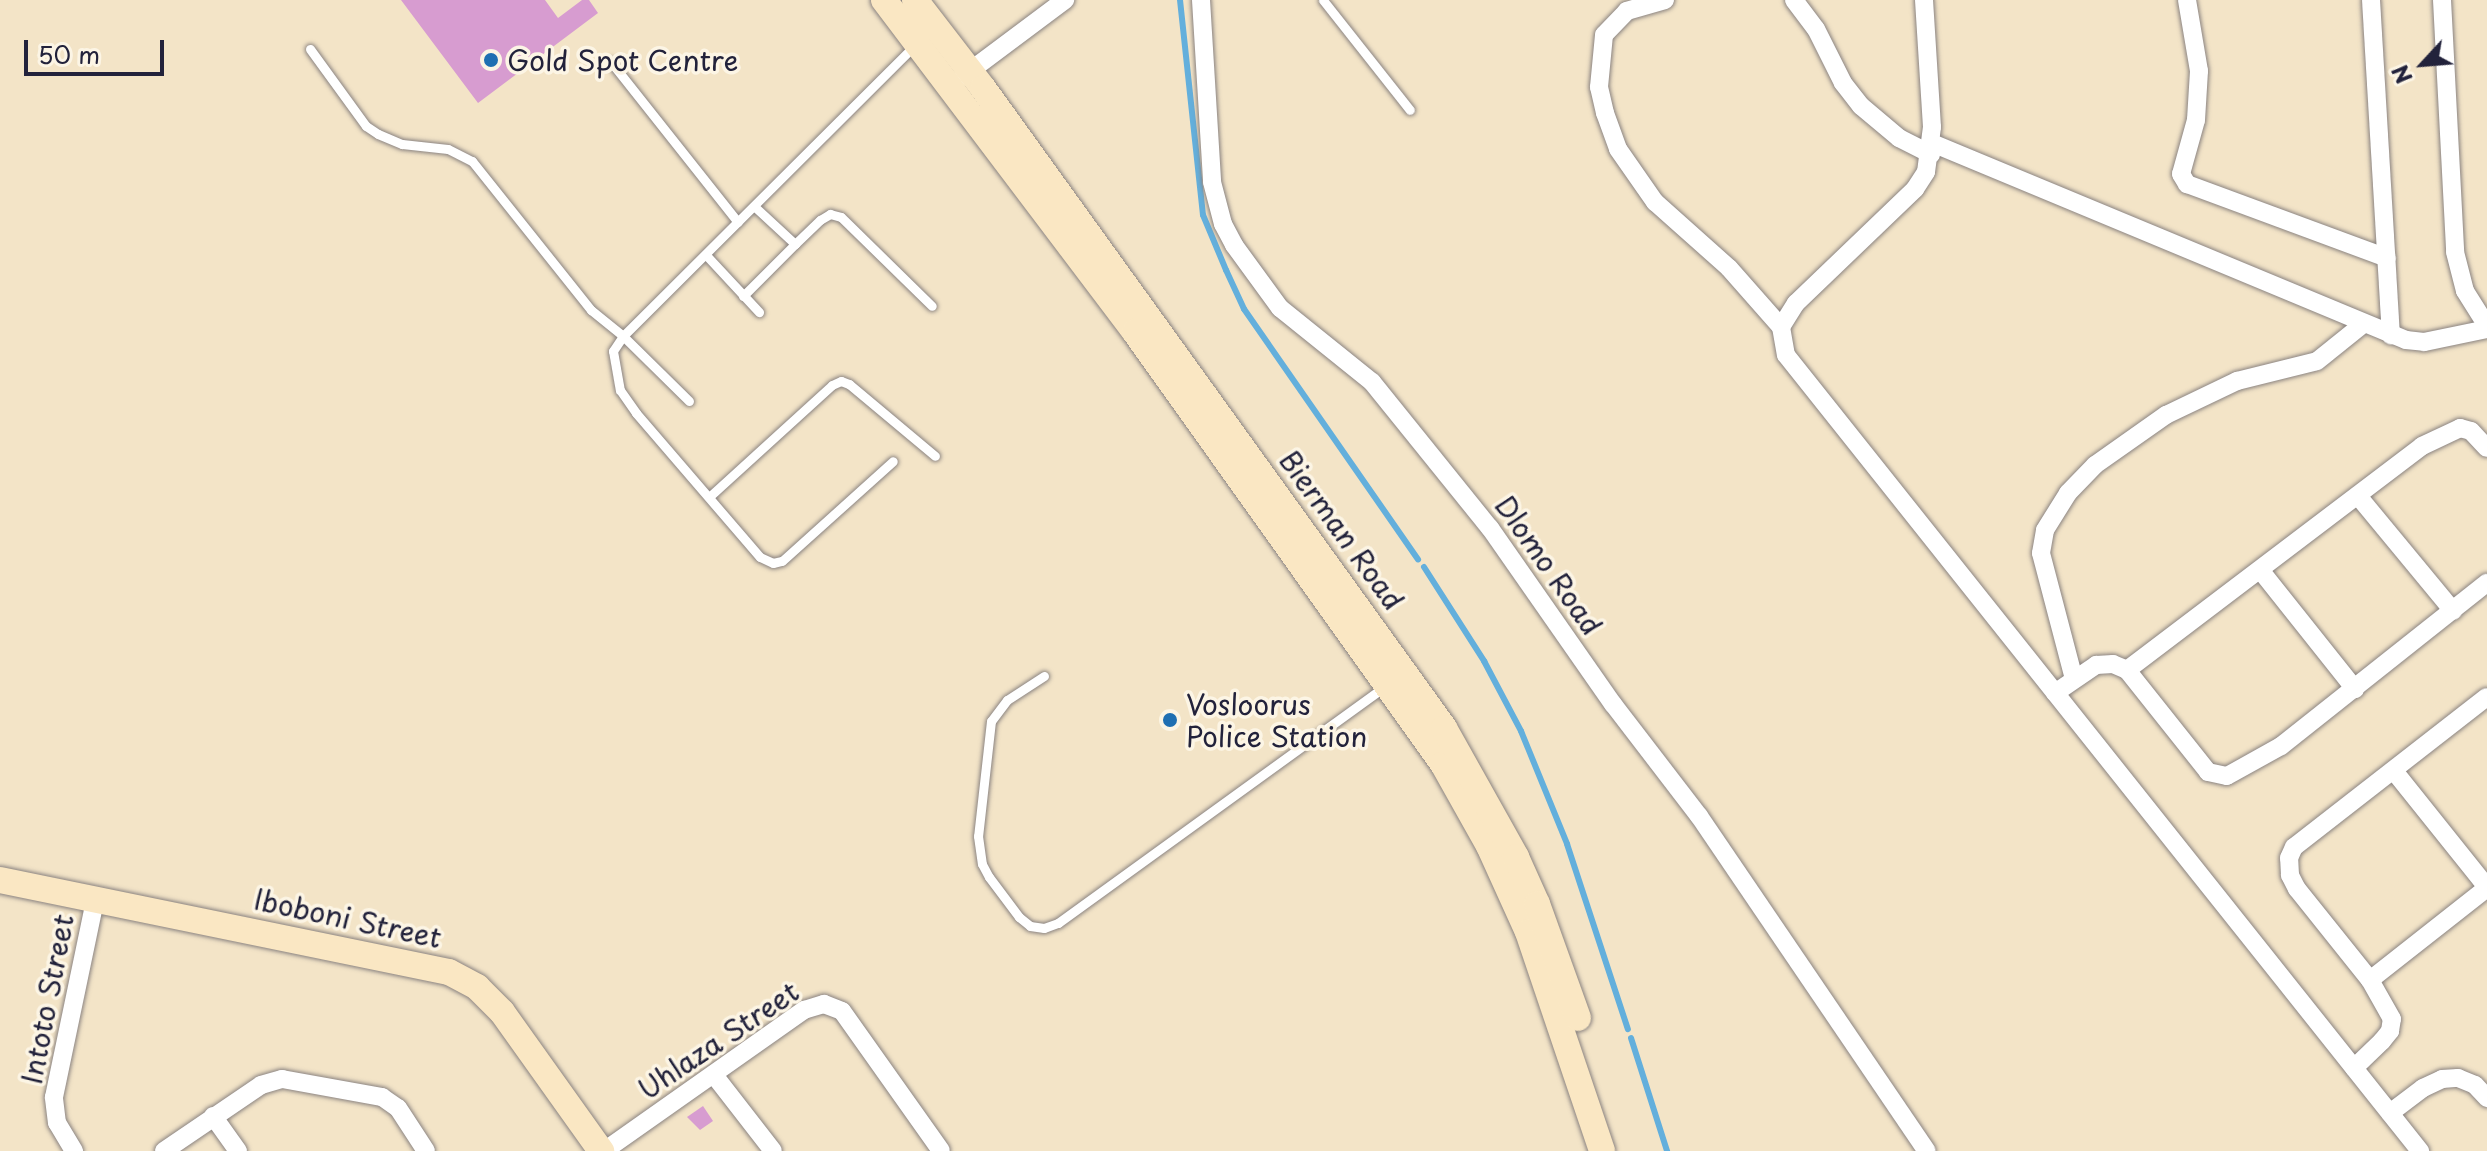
<!DOCTYPE html>
<html>
<head>
<meta charset="utf-8">
<style>
	body { margin:0 }
	#map { position:relative; width:2487px; height:1151px; overflow:hidden; background:#f3e4c7; font-family:"Playpen Sans",sans-serif }
	div>[style] { position:absolute }
	[style*='--x'] { left:calc(var(--x)*1px); top:calc(var(--y)*1px); width:calc(var(--w)*1px); rotate:calc(var(--a)*1deg) }
	.stream>* { height:6px; margin:-3px; padding:0 3px; transform-origin:3px; border-radius:3px; background:#63afdc }
	.building>* { inset:0; background:#d79cd0 }
	.roads { filter:drop-shadow(0 0 2px #8a8381) drop-shadow(0 0 2px #8a8381) }
	.lane>* { height:9px; margin:-4.5px; padding:0 4.5px; transform-origin:4.5px; border-radius:4.5px; background:#fff }
	.street>* { height:18px; margin:-9px; padding:0 9px; transform-origin:9px; border-radius:9px; background:#fff }
	.secondary>* { height:26px; margin:-13px; padding:0 13px; transform-origin:13px; border-radius:13px; background:#fae7c3 }
	.dots>* { width:22px; height:22px; translate:-50% -50%; box-sizing:border-box; border:4px solid #fcf5e5; border-radius:50% }
	span { translate:-50% -50%; white-space:nowrap; text-align:center; line-height:1.15; -webkit-text-stroke:7px #fcf5e5; paint-order:stroke }
	.poi-label { font-size:28px; color:#22223b }
	.left { translate:0 -50%; text-align:left }
	.street-label { font-size:28px; color:#22223b }
	.north { position:absolute; left:2383px; top:24px; width:80px; height:80px; -webkit-text-stroke:6px #fcf5e5; paint-order:stroke; rotate:244deg; font-size:22px; font-weight:700; line-height:32px; text-align:center; color:#22223b }
	.north::after { content:''; display:block; margin:auto; width:28px; height:36px; background:#22223b; clip-path:polygon(50% 0,100% 100%,50% 72%,0 100%) }
	.scale { position:absolute; left:24px; top:40px; width:140px; height:36px; box-sizing:border-box; border:4px solid #22223b; border-top:0; padding-left:10px; font-size:24px; line-height:28px; white-space:nowrap; color:#22223b; -webkit-text-stroke:6px #fcf5e5; paint-order:stroke }
</style>
</head>
<body>
<div id="map">
	<div class="stream">
		<div style="--x:1180;--y:0;--w:216;--a:83.9"></div>
		<div style="--x:1203;--y:215;--w:60;--a:67.3"></div>
		<div style="--x:1226;--y:270;--w:43;--a:65.2"></div>
		<div style="--x:1244;--y:309;--w:305;--a:55.2"></div>
		<div style="--x:1424;--y:567;--w:112;--a:57.4"></div>
		<div style="--x:1484;--y:661;--w:79;--a:62.1"></div>
		<div style="--x:1521;--y:731;--w:122;--a:67.8"></div>
		<div style="--x:1567;--y:844;--w:195;--a:71.8"></div>
		<div style="--x:1631;--y:1038;--w:119;--a:72.3"></div>
	</div>
	<div class="building">
		<div style="clip-path:polygon(401px 0,545px 0,558px 18px,582px 0,589px 0,598px 13px,478px 103px)"></div>
		<div style="clip-path:polygon(703px 1106px,713px 1121px,700px 1130px,687px 1117px)"></div>
	</div>
	<div class="roads">
		<div class="lane">
			<div style="--x:1323;--y:0;--w:140;--a:51.7"></div>
			<div style="--x:310;--y:49;--w:95;--a:54"></div>
			<div style="--x:366;--y:126;--w:14;--a:34"></div>
			<div style="--x:378;--y:134;--w:26;--a:23"></div>
			<div style="--x:402;--y:144;--w:46;--a:6.2"></div>
			<div style="--x:448;--y:149;--w:27;--a:27"></div>
			<div style="--x:472;--y:161;--w:191;--a:51.4"></div>
			<div style="--x:591;--y:310;--w:41;--a:39.1"></div>
			<div style="--x:623;--y:336;--w:412;--a:-44.9"></div>
			<div style="--x:611;--y:62;--w:204;--a:51.6"></div>
			<div style="--x:795;--y:244;--w:35;--a:-44"></div>
			<div style="--x:820;--y:220;--w:12;--a:-31"></div>
			<div style="--x:830;--y:214;--w:11;--a:15"></div>
			<div style="--x:841;--y:217;--w:127;--a:44.4"></div>
			<div style="--x:706;--y:255;--w:78;--a:47.1"></div>
			<div style="--x:743;--y:296;--w:74;--a:-45"></div>
			<div style="--x:795;--y:244;--w:56;--a:-137.2"></div>
			<div style="--x:689;--y:401;--w:93;--a:-135.4"></div>
			<div style="--x:623;--y:336;--w:18;--a:124"></div>
			<div style="--x:613;--y:351;--w:40;--a:80"></div>
			<div style="--x:620;--y:390;--w:28;--a:55"></div>
			<div style="--x:636;--y:413;--w:190;--a:49.3"></div>
			<div style="--x:760;--y:557;--w:14;--a:25"></div>
			<div style="--x:773;--y:563;--w:9;--a:-13"></div>
			<div style="--x:782;--y:561;--w:149;--a:-42"></div>
			<div style="--x:709;--y:497;--w:166;--a:-42.3"></div>
			<div style="--x:832;--y:385;--w:10;--a:-24"></div>
			<div style="--x:841;--y:381;--w:9;--a:21"></div>
			<div style="--x:849;--y:384;--w:112;--a:39.9"></div>
			<div style="--x:1044;--y:676;--w:44;--a:147"></div>
			<div style="--x:1007;--y:700;--w:26;--a:127"></div>
			<div style="--x:991;--y:721;--w:116;--a:96.4"></div>
			<div style="--x:978;--y:836;--w:28;--a:82"></div>
			<div style="--x:982;--y:864;--w:15;--a:62"></div>
			<div style="--x:989;--y:877;--w:50;--a:53.1"></div>
			<div style="--x:1019;--y:917;--w:14;--a:39"></div>
			<div style="--x:1030;--y:926;--w:14;--a:8"></div>
			<div style="--x:1044;--y:928;--w:15;--a:-20"></div>
			<div style="--x:1058;--y:923;--w:405;--a:-35.9"></div>
		</div>
		<div class="street">
			<div style="--x:1201;--y:0;--w:182;--a:86.5"></div>
			<div style="--x:1212;--y:182;--w:43;--a:75.3"></div>
			<div style="--x:1223;--y:224;--w:24;--a:62"></div>
			<div style="--x:1234;--y:245;--w:78;--a:53.9"></div>
			<div style="--x:1280;--y:308;--w:118;--a:38.8"></div>
			<div style="--x:1372;--y:382;--w:188;--a:51.1"></div>
			<div style="--x:1490;--y:528;--w:215;--a:55.1"></div>
			<div style="--x:1613;--y:704;--w:141;--a:52.5"></div>
			<div style="--x:1699;--y:816;--w:405;--a:55.8"></div>
			<div style="--x:1665;--y:0;--w:40;--a:164"></div>
			<div style="--x:1627;--y:11;--w:33;--a:134"></div>
			<div style="--x:1604;--y:35;--w:52;--a:95.5"></div>
			<div style="--x:1599;--y:87;--w:27;--a:77"></div>
			<div style="--x:1605;--y:113;--w:38;--a:70"></div>
			<div style="--x:1618;--y:149;--w:65;--a:55.1"></div>
			<div style="--x:1655;--y:202;--w:99;--a:41.7"></div>
			<div style="--x:1729;--y:268;--w:79;--a:48.6"></div>
			<div style="--x:1794;--y:0;--w:36;--a:53"></div>
			<div style="--x:1816;--y:29;--w:60;--a:63.4"></div>
			<div style="--x:1843;--y:83;--w:29;--a:52"></div>
			<div style="--x:1861;--y:106;--w:50;--a:40.1"></div>
			<div style="--x:1899;--y:138;--w:36;--a:27"></div>
			<div style="--x:1924;--y:0;--w:127;--a:86.4"></div>
			<div style="--x:1932;--y:127;--w:45;--a:97.6"></div>
			<div style="--x:1926;--y:172;--w:20;--a:123"></div>
			<div style="--x:1915;--y:189;--w:165;--a:136.2"></div>
			<div style="--x:1796;--y:303;--w:28;--a:122"></div>
			<div style="--x:1781;--y:327;--w:28;--a:80"></div>
			<div style="--x:1786;--y:355;--w:1018;--a:51.46"></div>
			<div style="--x:2187;--y:0;--w:72;--a:80.4"></div>
			<div style="--x:2199;--y:71;--w:49;--a:93.5"></div>
			<div style="--x:2196;--y:120;--w:56;--a:105.5"></div>
			<div style="--x:2181;--y:174;--w:12;--a:59"></div>
			<div style="--x:2187;--y:184;--w:213;--a:20.3"></div>
			<div style="--x:2371;--y:0;--w:336;--a:86.6"></div>
			<div style="--x:2442;--y:0;--w:252;--a:87"></div>
			<div style="--x:2455;--y:252;--w:40;--a:75.6"></div>
			<div style="--x:2465;--y:291;--w:41;--a:57.8"></div>
			<div style="--x:962;--y:77;--w:129;--a:-36.8"></div>
			<div style="--x:1932;--y:143;--w:513;--a:22.57"></div>
			<div style="--x:2406;--y:340;--w:18;--a:6"></div>
			<div style="--x:2424;--y:342;--w:64;--a:-11.7"></div>
			<div style="--x:2358;--y:496;--w:149;--a:50.4"></div>
			<div style="--x:2261;--y:571;--w:151;--a:51.5"></div>
			<div style="--x:2127;--y:670;--w:370;--a:-37.2"></div>
			<div style="--x:2422;--y:446;--w:42;--a:-25.3"></div>
			<div style="--x:2460;--y:428;--w:11;--a:15"></div>
			<div style="--x:2471;--y:431;--w:23;--a:47"></div>
			<div style="--x:2074;--y:679;--w:130;--a:-104.7"></div>
			<div style="--x:2041;--y:553;--w:23;--a:-80"></div>
			<div style="--x:2045;--y:530;--w:44;--a:-58.1"></div>
			<div style="--x:2068;--y:493;--w:39;--a:-46"></div>
			<div style="--x:2095;--y:465;--w:87;--a:-35.2"></div>
			<div style="--x:2166;--y:415;--w:79;--a:-25.6"></div>
			<div style="--x:2237;--y:381;--w:82;--a:-14"></div>
			<div style="--x:2317;--y:361;--w:59;--a:-38.8"></div>
			<div style="--x:2055;--y:693;--w:50;--a:-34.3"></div>
			<div style="--x:2096;--y:665;--w:17;--a:-3"></div>
			<div style="--x:2113;--y:664;--w:15;--a:23"></div>
			<div style="--x:2127;--y:670;--w:130;--a:51.5"></div>
			<div style="--x:2208;--y:772;--w:19;--a:12"></div>
			<div style="--x:2227;--y:776;--w:62;--a:-29.1"></div>
			<div style="--x:2281;--y:746;--w:263;--a:-38.4"></div>
			<div style="--x:2394;--y:771;--w:149;--a:51.3"></div>
			<div style="--x:2370;--y:980;--w:149;--a:-38.2"></div>
			<div style="--x:2354;--y:1068;--w:39;--a:-44"></div>
			<div style="--x:2382;--y:1041;--w:13;--a:-51"></div>
			<div style="--x:2390;--y:1031;--w:12;--a:-81"></div>
			<div style="--x:2392;--y:1019;--w:45;--a:-119.4"></div>
			<div style="--x:2370;--y:980;--w:117;--a:-128.7"></div>
			<div style="--x:2297;--y:889;--w:16;--a:-117"></div>
			<div style="--x:2290;--y:875;--w:17;--a:-93"></div>
			<div style="--x:2289;--y:858;--w:12;--a:-66"></div>
			<div style="--x:2294;--y:847;--w:244;--a:-37.9"></div>
			<div style="--x:714;--y:1075;--w:96;--a:52.2"></div>
			<div style="--x:2390;--y:1113;--w:41;--a:-37.1"></div>
			<div style="--x:2423;--y:1088;--w:21;--a:-25"></div>
			<div style="--x:2442;--y:1079;--w:16;--a:-4"></div>
			<div style="--x:2458;--y:1078;--w:18;--a:22"></div>
			<div style="--x:2475;--y:1085;--w:18;--a:47"></div>
			<div style="--x:213;--y:1116;--w:43;--a:54.5"></div>
			<div style="--x:74;--y:1151;--w:33;--a:-121"></div>
			<div style="--x:57;--y:1123;--w:26;--a:-97"></div>
			<div style="--x:54;--y:1097;--w:200;--a:-78.2"></div>
			<div style="--x:164;--y:1151;--w:117;--a:-34.2"></div>
			<div style="--x:261;--y:1085;--w:22;--a:-16"></div>
			<div style="--x:282;--y:1079;--w:102;--a:10.2"></div>
			<div style="--x:382;--y:1097;--w:19;--a:35"></div>
			<div style="--x:398;--y:1108;--w:51;--a:56.9"></div>
			<div style="--x:604;--y:1151;--w:245;--a:-35.2"></div>
			<div style="--x:804;--y:1010;--w:21;--a:-17"></div>
			<div style="--x:824;--y:1004;--w:19;--a:21"></div>
			<div style="--x:842;--y:1011;--w:171;--a:54.7"></div>
		</div>
		<div class="secondary">
			<div style="--x:884;--y:0;--w:416;--a:52.9"></div>
			<div style="--x:1135;--y:332;--w:531;--a:54.51"></div>
			<div style="--x:1443;--y:764;--w:94;--a:60.7"></div>
			<div style="--x:1489;--y:846;--w:94;--a:65.6"></div>
			<div style="--x:1528;--y:932;--w:231;--a:71.3"></div>
			<div style="--x:915;--y:0;--w:111;--a:52.3"></div>
			<div style="--x:983;--y:88;--w:789;--a:54.23"></div>
			<div style="--x:1444;--y:728;--w:148;--a:60.8"></div>
			<div style="--x:1516;--y:857;--w:51;--a:65.9"></div>
			<div style="--x:1537;--y:904;--w:121;--a:70.2"></div>
			<div style="--x:0;--y:880;--w:458;--a:11.6"></div>
			<div style="--x:449;--y:972;--w:32;--a:28"></div>
			<div style="--x:477;--y:987;--w:35;--a:45"></div>
			<div style="--x:502;--y:1012;--w:171;--a:54.5"></div>
		</div>
	</div>
	<div class="dots">
		<div style="left:491px;top:60px;background:#1f6fb2"></div>
		<div style="left:1170px;top:720px;background:#1f6fb2"></div>
	</div>
	<div class="poi-label">
		<span class="left" style="left:507px;top:60px">Gold Spot Centre</span>
		<span class="left" style="left:1186px;top:720px">Vosloorus<br>Police Station</span>
	</div>
	<div class="street-label">
		<span style="left:1342px;top:530px;rotate:54deg">Bierman Road</span>
		<span style="left:1549px;top:565px;rotate:55deg">Dlomo Road</span>
		<span style="left:348px;top:918px;rotate:12deg">Iboboni Street</span>
		<span style="left:47px;top:999px;rotate:-79deg">Intoto Street</span>
		<span style="left:718px;top:1040px;rotate:-34deg">Uhlaza Street</span>
	</div>
	<div class="north">N</div>
	<div class="scale">50 m</div>
</div>
</body>
</html>
